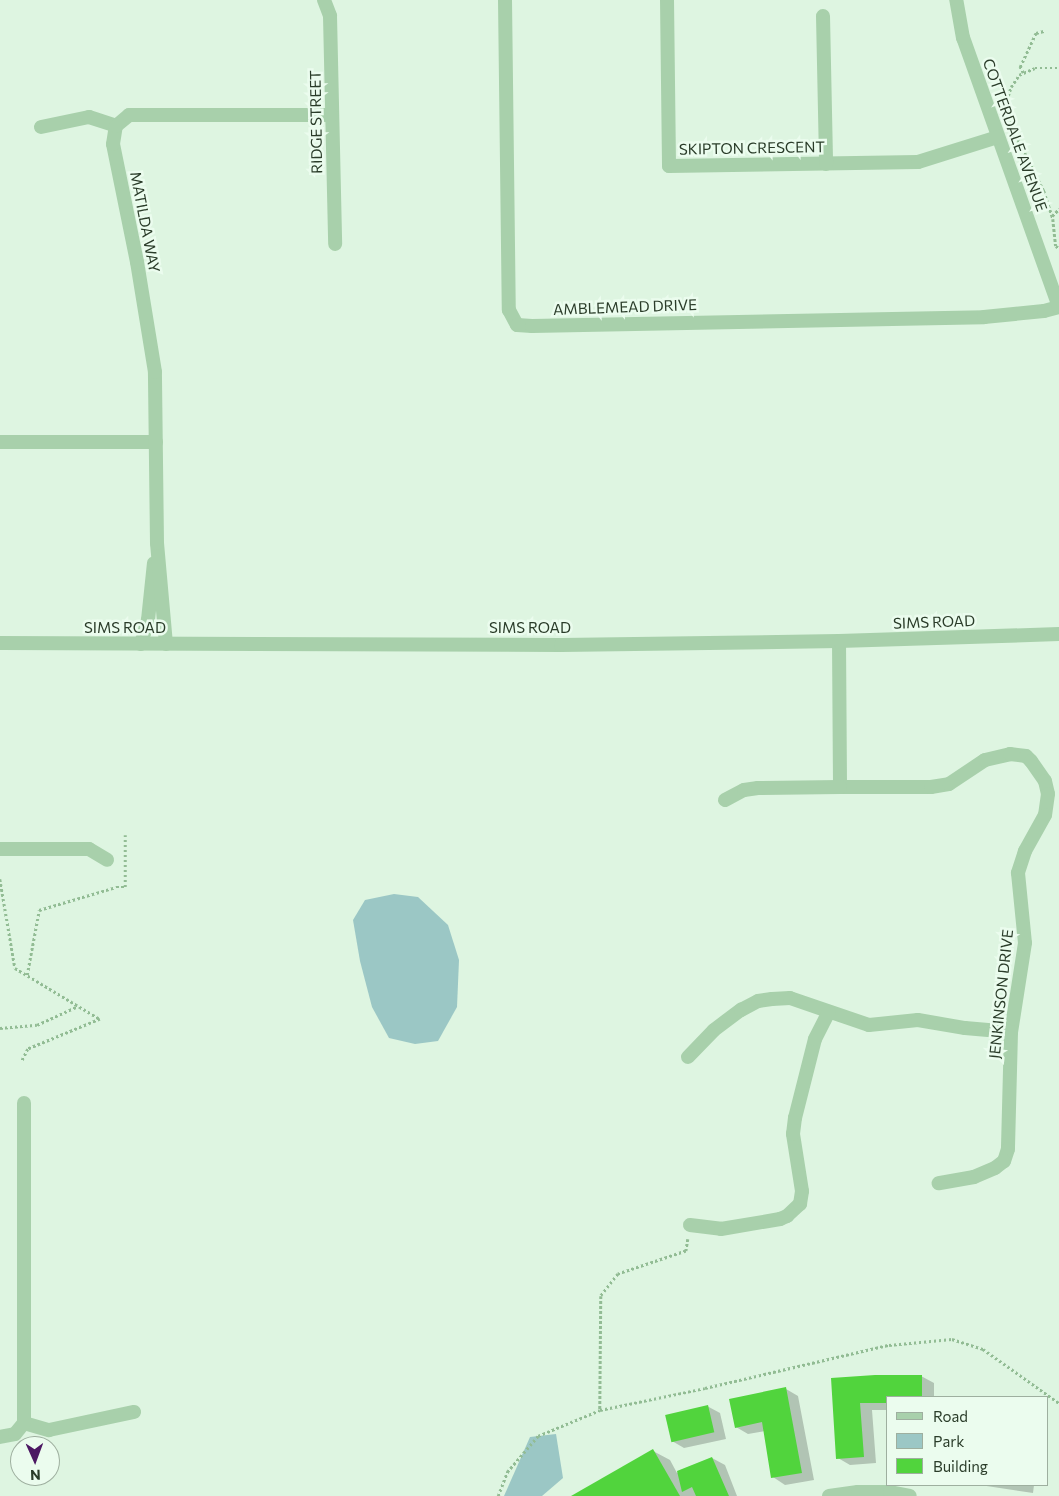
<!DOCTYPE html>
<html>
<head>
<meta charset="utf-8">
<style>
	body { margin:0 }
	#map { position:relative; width:1059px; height:1496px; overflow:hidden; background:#def5e1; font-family:Commissioner,sans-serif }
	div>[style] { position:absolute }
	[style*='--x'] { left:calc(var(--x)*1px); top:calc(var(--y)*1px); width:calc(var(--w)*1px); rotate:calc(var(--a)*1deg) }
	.green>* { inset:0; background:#9bc7c5 }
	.shadow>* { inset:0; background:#0003 }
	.building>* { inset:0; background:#51d43d; transform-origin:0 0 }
	.path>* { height:2.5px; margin-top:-1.25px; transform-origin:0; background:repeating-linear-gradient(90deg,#92bc94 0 2.5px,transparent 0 5px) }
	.minor>* { height:14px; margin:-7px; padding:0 7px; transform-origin:7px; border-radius:7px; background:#a8d0ab }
	.tertiary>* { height:14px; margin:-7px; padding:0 7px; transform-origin:7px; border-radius:7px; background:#a8d0ab }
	span { translate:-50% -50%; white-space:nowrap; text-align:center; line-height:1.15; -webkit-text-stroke:5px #ebfcee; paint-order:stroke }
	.street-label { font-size:15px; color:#2a3c29 }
	.legend { position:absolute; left:886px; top:1396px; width:162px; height:90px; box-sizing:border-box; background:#ebfcee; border:1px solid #9eaf9f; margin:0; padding:6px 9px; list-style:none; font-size:15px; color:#2a3c29 }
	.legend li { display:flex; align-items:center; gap:10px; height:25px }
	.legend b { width:25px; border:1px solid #9eaf9f }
	.north { position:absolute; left:10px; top:1436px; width:50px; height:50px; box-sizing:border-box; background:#ebfcee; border:1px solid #9eaf9f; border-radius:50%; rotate:178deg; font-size:14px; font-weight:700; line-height:20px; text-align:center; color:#2a3c29 }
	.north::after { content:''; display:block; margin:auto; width:18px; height:22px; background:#4c1863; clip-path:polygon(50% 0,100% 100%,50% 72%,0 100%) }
</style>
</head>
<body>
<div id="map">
	<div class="green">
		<div style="clip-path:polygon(394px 894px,418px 897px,448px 925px,459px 960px,457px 1007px,438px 1041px,415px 1044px,389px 1038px,372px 1007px,360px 961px,353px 920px,365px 900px)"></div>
		<div style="clip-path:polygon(556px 1434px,563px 1478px,542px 1496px,504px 1496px,530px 1437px)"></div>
	</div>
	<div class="shadow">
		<div style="clip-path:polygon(921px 1376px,934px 1383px,934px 1397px,888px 1397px,888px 1410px,872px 1410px,876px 1463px,850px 1465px,838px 1458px,832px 1379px)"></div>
		<div style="clip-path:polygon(786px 1389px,798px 1396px,814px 1480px,785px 1485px,773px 1477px,765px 1431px,748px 1434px,736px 1427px)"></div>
		<div style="clip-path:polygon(707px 1406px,720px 1413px,726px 1439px,684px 1448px,672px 1441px)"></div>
		<div style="clip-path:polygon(653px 1451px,670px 1460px,677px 1473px,712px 1458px,725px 1465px,737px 1496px,574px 1496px)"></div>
		<div style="clip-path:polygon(980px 1485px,1034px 1485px,1033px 1493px)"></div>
	</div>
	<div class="building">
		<div style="clip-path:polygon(875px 1375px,922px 1375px,922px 1397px,888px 1397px,888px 1403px,860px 1403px,864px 1457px,836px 1459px,831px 1378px)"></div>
		<div style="clip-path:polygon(786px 1387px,802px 1473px,771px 1478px,762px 1422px,735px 1428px,729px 1399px)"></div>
		<div style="left:708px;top:1405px;width:28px;height:44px;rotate:77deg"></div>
		<div style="clip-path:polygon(653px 1449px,680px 1496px,571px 1496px)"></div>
		<div style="clip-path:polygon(712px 1457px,729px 1496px,696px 1496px,692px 1487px,682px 1492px,677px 1471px)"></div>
	</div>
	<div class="path">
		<div style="--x:1023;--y:73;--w:7;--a:-117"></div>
		<div style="--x:1020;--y:67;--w:38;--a:-65"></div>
		<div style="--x:1036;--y:33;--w:8;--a:-14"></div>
		<div style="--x:1004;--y:113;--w:9;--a:-58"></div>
		<div style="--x:1009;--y:105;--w:9;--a:-96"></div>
		<div style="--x:1008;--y:96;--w:9;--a:-72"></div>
		<div style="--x:1011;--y:87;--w:14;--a:-56"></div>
		<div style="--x:1019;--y:75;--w:17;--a:-24"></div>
		<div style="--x:1035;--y:68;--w:24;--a:0"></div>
		<div style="--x:1007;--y:117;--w:83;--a:63.4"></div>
		<div style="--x:1044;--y:191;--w:29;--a:72"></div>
		<div style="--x:1053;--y:219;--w:27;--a:84"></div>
		<div style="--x:1056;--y:246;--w:4;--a:34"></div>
		<div style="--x:1052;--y:216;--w:10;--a:-45"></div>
		<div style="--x:0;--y:879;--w:90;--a:80.4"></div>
		<div style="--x:15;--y:968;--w:99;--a:31"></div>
		<div style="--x:100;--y:1019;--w:78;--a:157.4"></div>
		<div style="--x:28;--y:1049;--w:13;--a:117"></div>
		<div style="--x:27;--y:975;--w:66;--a:-79.5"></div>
		<div style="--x:39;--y:910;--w:80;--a:-16.6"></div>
		<div style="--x:116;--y:887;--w:9;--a:0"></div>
		<div style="--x:125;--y:887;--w:52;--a:-90"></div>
		<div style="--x:0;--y:1028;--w:37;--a:-5"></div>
		<div style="--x:37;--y:1025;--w:45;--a:-24.9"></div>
		<div style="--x:688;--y:1239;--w:12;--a:99"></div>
		<div style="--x:686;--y:1251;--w:72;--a:161.3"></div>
		<div style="--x:618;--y:1274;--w:28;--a:128"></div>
		<div style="--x:601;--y:1296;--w:114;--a:90.5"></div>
		<div style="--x:600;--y:1410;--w:107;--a:-11.8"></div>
		<div style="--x:705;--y:1388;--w:189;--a:-13.2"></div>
		<div style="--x:889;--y:1345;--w:63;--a:-5.4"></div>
		<div style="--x:952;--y:1339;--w:33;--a:18"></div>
		<div style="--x:983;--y:1349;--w:93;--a:35.4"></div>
		<div style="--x:498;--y:1496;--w:26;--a:-69"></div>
		<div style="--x:507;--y:1472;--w:48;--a:-49.3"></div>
		<div style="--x:538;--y:1436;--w:67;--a:-22.8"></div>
	</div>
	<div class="minor">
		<div style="--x:324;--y:0;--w:17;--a:69"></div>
		<div style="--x:330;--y:16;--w:228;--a:88.7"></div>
		<div style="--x:505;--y:0;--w:310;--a:89.3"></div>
		<div style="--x:509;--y:310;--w:17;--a:62"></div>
		<div style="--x:517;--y:325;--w:15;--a:4"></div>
		<div style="--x:532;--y:326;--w:452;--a:-1.1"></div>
		<div style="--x:984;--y:317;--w:60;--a:-5.7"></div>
		<div style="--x:1044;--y:311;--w:16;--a:-15"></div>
		<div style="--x:1059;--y:307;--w:286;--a:-109.6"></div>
		<div style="--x:963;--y:38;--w:39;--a:-100"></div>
		<div style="--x:667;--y:0;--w:166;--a:89.3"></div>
		<div style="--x:669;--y:166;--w:249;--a:-0.9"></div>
		<div style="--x:918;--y:162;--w:84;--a:-17.4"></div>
		<div style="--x:823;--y:16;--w:148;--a:88.8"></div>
		<div style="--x:41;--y:127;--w:49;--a:-11.8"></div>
		<div style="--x:89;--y:117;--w:28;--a:18"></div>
		<div style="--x:0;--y:442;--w:156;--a:0"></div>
		<div style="--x:839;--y:641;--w:146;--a:89.6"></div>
		<div style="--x:840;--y:787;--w:91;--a:0"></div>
		<div style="--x:931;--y:787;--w:18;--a:-9"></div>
		<div style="--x:949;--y:784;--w:43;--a:-33.7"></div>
		<div style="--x:985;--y:760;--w:26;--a:-13"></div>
		<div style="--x:1010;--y:754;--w:16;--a:7"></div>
		<div style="--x:1026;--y:756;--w:7;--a:45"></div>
		<div style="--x:1031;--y:761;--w:24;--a:55"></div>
		<div style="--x:1045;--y:781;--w:13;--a:77"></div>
		<div style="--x:1048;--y:794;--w:21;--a:98"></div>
		<div style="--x:1045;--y:815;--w:41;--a:119.1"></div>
		<div style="--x:1025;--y:851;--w:23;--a:108"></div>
		<div style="--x:1018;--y:873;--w:70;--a:84.3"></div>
		<div style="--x:1025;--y:943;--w:90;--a:98.9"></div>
		<div style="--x:1011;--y:1032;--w:117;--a:91.5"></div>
		<div style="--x:1008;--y:1149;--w:13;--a:108"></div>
		<div style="--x:1004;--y:1161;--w:11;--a:142"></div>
		<div style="--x:995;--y:1168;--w:23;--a:157"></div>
		<div style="--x:974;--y:1177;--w:36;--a:170"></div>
		<div style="--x:141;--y:644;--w:25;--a:-74"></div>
		<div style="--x:148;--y:620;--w:57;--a:-84"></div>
		<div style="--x:166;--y:644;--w:101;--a:-95.1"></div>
		<div style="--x:157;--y:543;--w:171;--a:-90.7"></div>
		<div style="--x:155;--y:372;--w:111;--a:-99.3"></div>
		<div style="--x:137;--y:262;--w:120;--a:-101.5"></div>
		<div style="--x:113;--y:144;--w:18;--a:-81"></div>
		<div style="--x:116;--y:126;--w:17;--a:-40"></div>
		<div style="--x:129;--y:115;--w:203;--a:0"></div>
		<div style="--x:725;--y:800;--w:21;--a:-28"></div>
		<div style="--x:744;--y:790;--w:14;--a:-8"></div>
		<div style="--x:758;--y:788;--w:82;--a:-0.7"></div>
		<div style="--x:0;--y:849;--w:89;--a:0"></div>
		<div style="--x:89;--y:849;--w:21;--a:31"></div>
		<div style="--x:688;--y:1057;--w:37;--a:-46"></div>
		<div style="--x:714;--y:1030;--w:34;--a:-37"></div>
		<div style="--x:741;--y:1010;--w:19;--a:-28"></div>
		<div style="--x:758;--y:1001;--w:14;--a:-8"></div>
		<div style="--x:772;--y:999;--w:18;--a:-3"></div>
		<div style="--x:790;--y:998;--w:83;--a:18.9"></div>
		<div style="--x:869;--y:1025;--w:49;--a:-5.8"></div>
		<div style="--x:918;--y:1020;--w:48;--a:9.7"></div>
		<div style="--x:965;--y:1028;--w:46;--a:5"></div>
		<div style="--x:690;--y:1225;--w:31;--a:7"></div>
		<div style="--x:721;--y:1229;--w:60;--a:-9.6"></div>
		<div style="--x:780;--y:1219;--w:8;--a:-23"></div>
		<div style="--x:787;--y:1216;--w:18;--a:-43"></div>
		<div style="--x:800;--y:1204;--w:13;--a:-81"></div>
		<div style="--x:802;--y:1191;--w:58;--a:-99"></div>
		<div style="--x:793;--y:1134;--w:16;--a:-83"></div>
		<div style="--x:795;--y:1118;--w:81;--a:-75.8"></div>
		<div style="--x:815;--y:1039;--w:30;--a:-63"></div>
		<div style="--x:24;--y:1423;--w:26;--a:16"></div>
		<div style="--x:49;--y:1430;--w:87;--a:-12"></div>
		<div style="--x:0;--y:1437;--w:15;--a:-11"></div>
		<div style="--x:15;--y:1434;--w:14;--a:-51"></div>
		<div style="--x:24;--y:1423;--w:320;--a:-90"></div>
		<div style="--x:829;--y:1496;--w:29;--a:-8"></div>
		<div style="--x:858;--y:1492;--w:32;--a:0"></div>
		<div style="--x:890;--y:1492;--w:20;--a:11"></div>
	</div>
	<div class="tertiary">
		<div style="--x:0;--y:643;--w:561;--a:0.2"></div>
		<div style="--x:561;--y:645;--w:278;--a:-0.8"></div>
		<div style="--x:839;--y:641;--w:220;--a:-1.8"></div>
	</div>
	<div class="street-label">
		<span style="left:316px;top:122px;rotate:-91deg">RIDGE STREET</span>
		<span style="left:1015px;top:135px;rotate:70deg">COTTERDALE AVENUE</span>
		<span style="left:752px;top:148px;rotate:-1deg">SKIPTON CRESCENT</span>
		<span style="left:145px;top:222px;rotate:79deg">MATILDA WAY</span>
		<span style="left:625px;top:307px;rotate:-2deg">AMBLEMEAD DRIVE</span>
		<span style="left:934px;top:622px;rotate:-2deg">SIMS ROAD</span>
		<span style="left:125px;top:628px">SIMS ROAD</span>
		<span style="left:530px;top:628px">SIMS ROAD</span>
		<span style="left:1001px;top:994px;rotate:-84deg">JENKINSON DRIVE</span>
	</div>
	<ul class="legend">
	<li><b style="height:6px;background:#a8d0ab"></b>Road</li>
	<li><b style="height:14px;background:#9bc7c5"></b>Park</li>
	<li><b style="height:14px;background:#51d43d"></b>Building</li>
	</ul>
	<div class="north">N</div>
</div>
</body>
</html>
